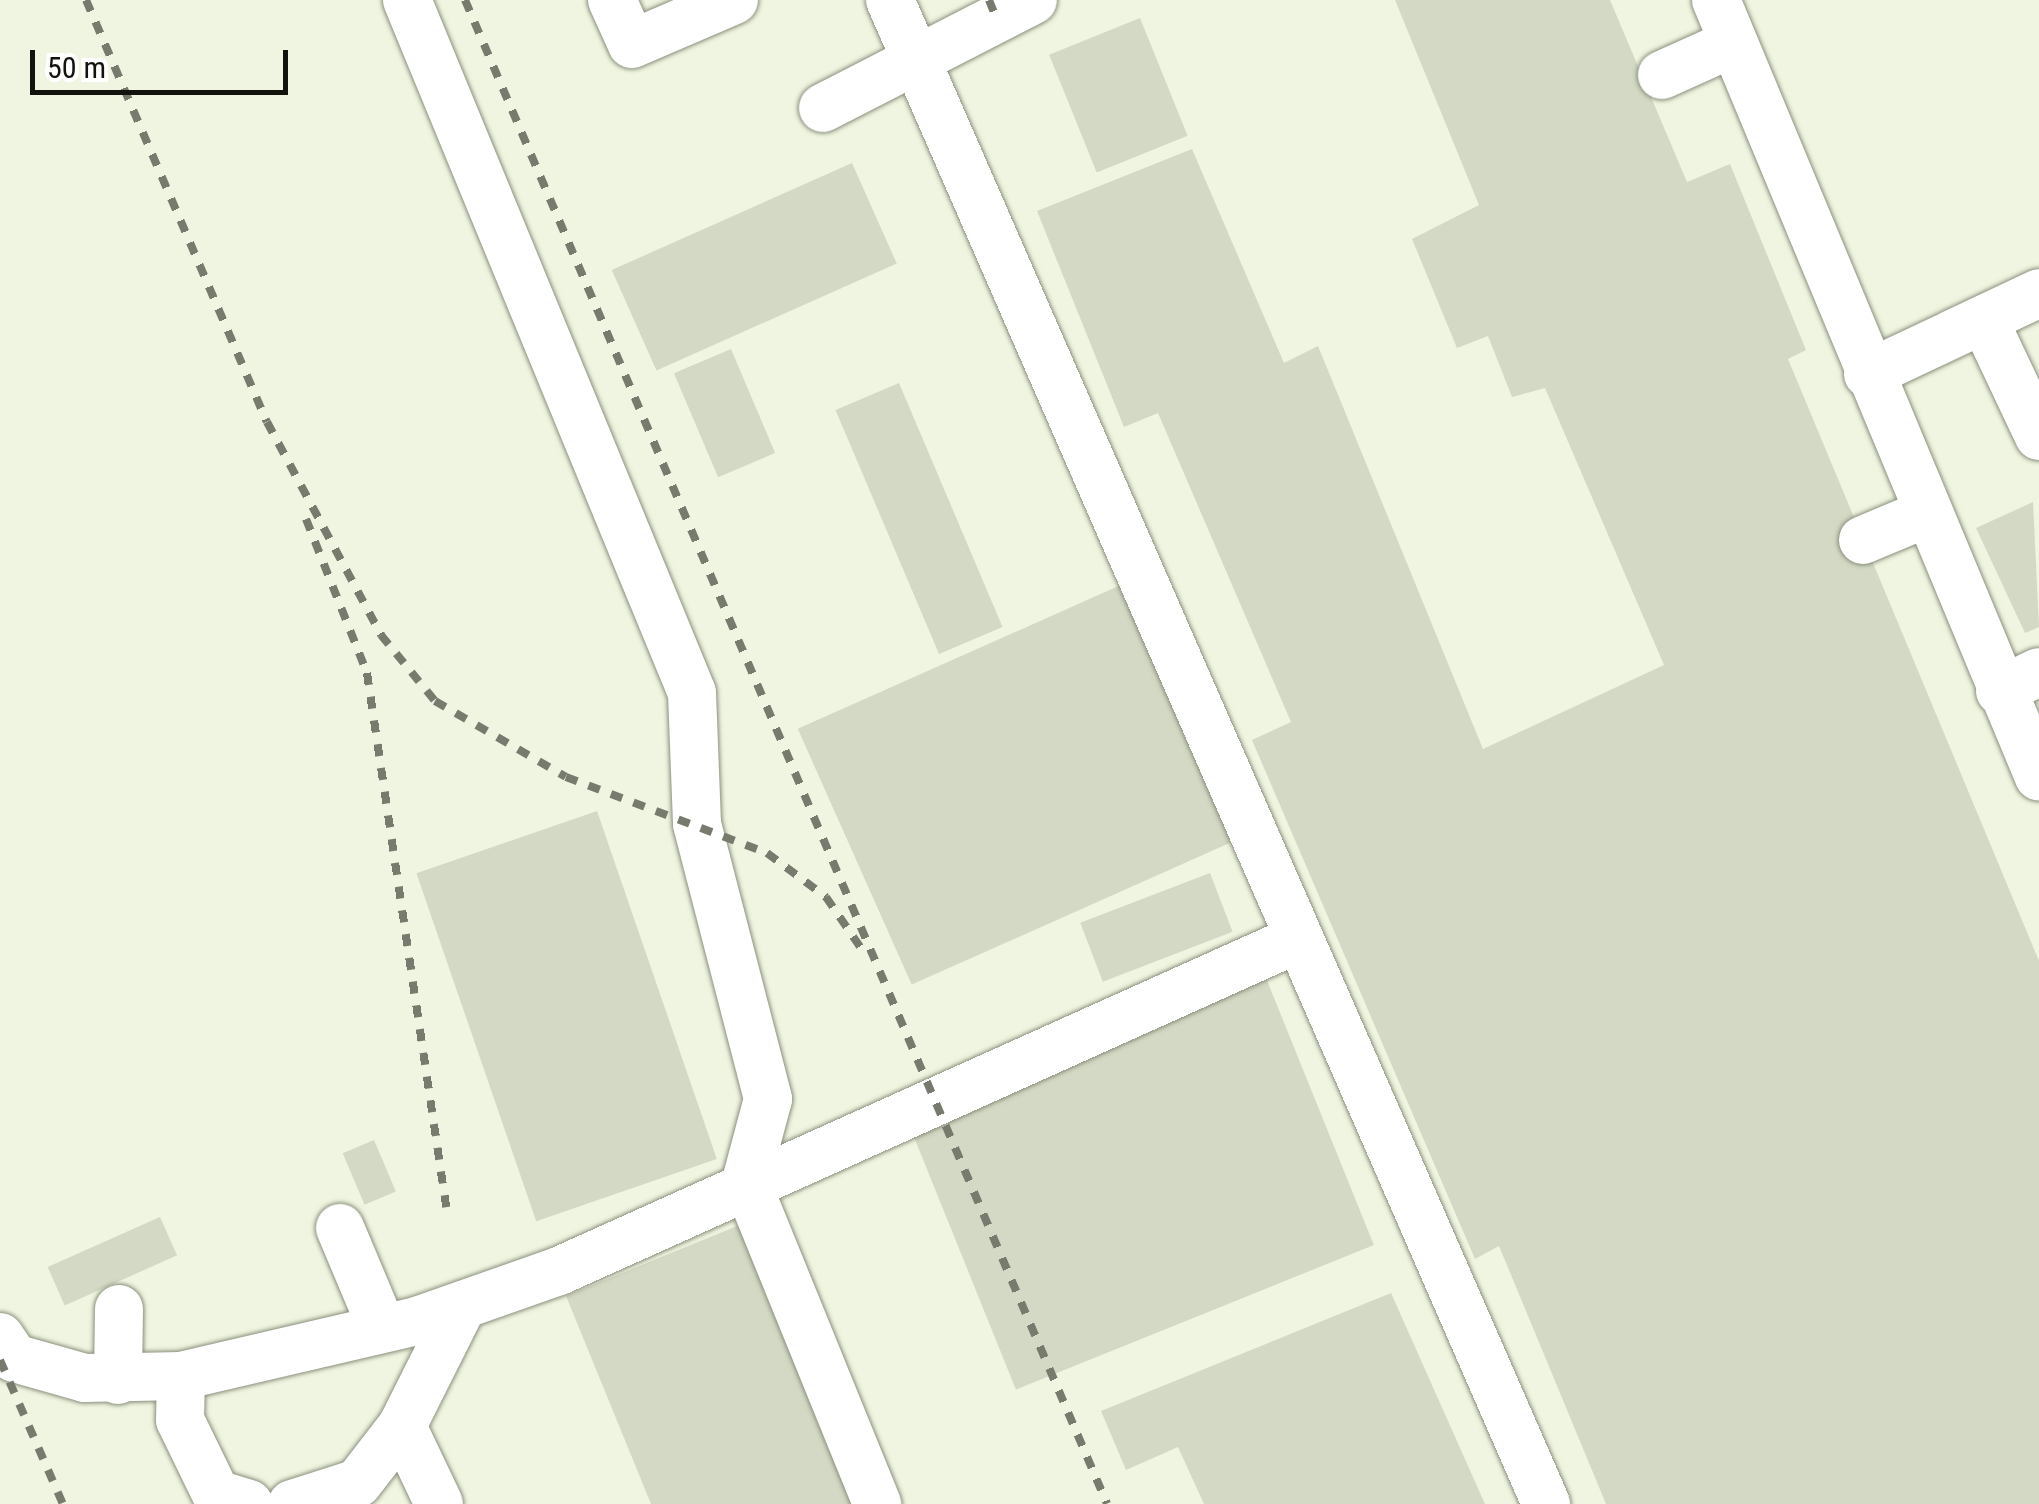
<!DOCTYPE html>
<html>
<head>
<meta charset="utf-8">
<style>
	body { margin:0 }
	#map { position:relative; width:2039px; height:1504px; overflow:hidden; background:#eff5e0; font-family:"Roboto Condensed",sans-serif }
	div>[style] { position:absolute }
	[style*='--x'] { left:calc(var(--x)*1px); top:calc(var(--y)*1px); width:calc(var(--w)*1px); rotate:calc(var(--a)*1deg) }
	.building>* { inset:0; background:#d3d9c4; transform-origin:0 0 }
	.roads { filter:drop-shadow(0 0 2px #8a907c) drop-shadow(0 0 2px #8a907c) }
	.minor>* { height:48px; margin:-24px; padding:0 24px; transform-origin:24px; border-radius:24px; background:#fff }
	.rail>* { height:8px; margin-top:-4px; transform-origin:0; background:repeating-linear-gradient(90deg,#777b6e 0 12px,transparent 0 24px) }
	span { translate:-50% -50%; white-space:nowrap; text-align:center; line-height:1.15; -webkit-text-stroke:8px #fff; paint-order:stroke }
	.scale { position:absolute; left:30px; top:50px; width:258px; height:45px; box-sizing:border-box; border:5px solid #11130c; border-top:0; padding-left:12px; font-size:30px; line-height:35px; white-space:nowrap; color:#11130c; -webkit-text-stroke:8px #fff; paint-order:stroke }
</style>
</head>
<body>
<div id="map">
	<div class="building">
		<div style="clip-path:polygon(1395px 0,1610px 0,1687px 182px,1730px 164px,1806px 350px,1788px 359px,2039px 961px,2039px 1504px,1606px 1504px,1499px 1246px,1475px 1259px,1252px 740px,1291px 722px,1158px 413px,1124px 427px,1037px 211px,1192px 149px,1284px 363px,1318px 346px,1483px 749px,1664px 665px,1545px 388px,1512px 397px,1488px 336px,1457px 348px,1412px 239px,1479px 205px)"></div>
		<div style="left:1140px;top:18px;width:127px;height:98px;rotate:68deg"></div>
		<div style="left:852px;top:163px;width:110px;height:263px;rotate:66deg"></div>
		<div style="left:731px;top:349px;width:113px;height:62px;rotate:67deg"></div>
		<div style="left:899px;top:383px;width:265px;height:69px;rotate:67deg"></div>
		<div style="clip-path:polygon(2033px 502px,2039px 627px,2025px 633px,1976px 528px)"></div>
		<div style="left:1123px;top:584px;width:280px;height:356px;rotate:66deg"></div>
		<div style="left:597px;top:811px;width:368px;height:191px;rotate:71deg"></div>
		<div style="left:1210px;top:873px;width:63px;height:139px;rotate:69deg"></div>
		<div style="left:1266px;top:978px;width:288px;height:386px;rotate:68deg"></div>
		<div style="left:374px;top:1140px;width:56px;height:34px;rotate:67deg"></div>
		<div style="left:160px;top:1217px;width:42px;height:123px;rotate:66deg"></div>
		<div style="clip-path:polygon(742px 1224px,857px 1504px,651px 1504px,566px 1296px)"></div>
		<div style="clip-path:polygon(1391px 1293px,1485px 1504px,1204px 1504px,1178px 1447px,1126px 1470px,1101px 1411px)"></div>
	</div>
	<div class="roads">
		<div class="minor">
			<div style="--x:407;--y:0;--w:749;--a:67.64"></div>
			<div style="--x:692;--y:693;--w:131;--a:87.8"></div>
			<div style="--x:697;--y:824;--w:284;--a:75.5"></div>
			<div style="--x:768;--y:1099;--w:85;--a:105"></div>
			<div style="--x:746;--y:1181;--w:349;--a:67.9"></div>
			<div style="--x:612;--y:0;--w:48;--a:65.6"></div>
			<div style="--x:632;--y:44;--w:111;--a:-23.3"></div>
			<div style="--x:890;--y:0;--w:1641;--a:66.43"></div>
			<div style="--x:1716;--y:0;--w:841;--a:67.43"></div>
			<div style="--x:1662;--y:75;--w:78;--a:-24.3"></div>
			<div style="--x:823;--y:108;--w:236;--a:-27.2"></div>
			<div style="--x:1985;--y:322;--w:126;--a:64.7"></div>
			<div style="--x:1868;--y:374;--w:189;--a:-25.3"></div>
			<div style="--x:1863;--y:540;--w:67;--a:-22.8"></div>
			<div style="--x:2000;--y:691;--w:43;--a:-26"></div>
			<div style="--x:340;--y:1228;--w:108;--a:67.2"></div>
			<div style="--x:0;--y:1337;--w:25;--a:56"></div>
			<div style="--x:14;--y:1358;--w:74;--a:15.7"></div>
			<div style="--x:85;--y:1378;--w:96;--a:-1.2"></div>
			<div style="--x:118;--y:1380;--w:71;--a:-89.2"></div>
			<div style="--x:402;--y:1426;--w:86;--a:64.6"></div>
			<div style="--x:249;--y:1504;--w:34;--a:-163"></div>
			<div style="--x:216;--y:1494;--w:82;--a:-115.9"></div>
			<div style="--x:180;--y:1420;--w:44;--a:-88.7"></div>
			<div style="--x:181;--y:1376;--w:242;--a:-13.1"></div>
			<div style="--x:417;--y:1321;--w:151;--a:-19.4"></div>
			<div style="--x:559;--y:1271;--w:807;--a:-24.21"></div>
			<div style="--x:292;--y:1504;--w:69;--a:-17.7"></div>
			<div style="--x:358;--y:1483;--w:72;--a:-52.3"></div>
			<div style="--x:402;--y:1426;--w:134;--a:-63.4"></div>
		</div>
	</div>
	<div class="rail">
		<div style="--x:86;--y:0;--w:459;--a:66.8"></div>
		<div style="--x:267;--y:422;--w:242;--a:61.8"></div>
		<div style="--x:381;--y:635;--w:85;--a:50.7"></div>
		<div style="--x:435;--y:701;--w:151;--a:30.1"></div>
		<div style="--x:566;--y:777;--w:215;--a:20.7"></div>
		<div style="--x:767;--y:853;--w:74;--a:36.7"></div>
		<div style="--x:826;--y:897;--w:69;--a:55.6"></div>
		<div style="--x:465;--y:0;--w:1635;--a:66.88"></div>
		<div style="--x:989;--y:0;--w:18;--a:68"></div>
		<div style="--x:306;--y:519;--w:166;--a:68.4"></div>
		<div style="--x:367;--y:673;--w:545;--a:81.56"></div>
		<div style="--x:0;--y:1360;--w:157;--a:66.4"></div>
	</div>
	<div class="scale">50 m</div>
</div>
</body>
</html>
